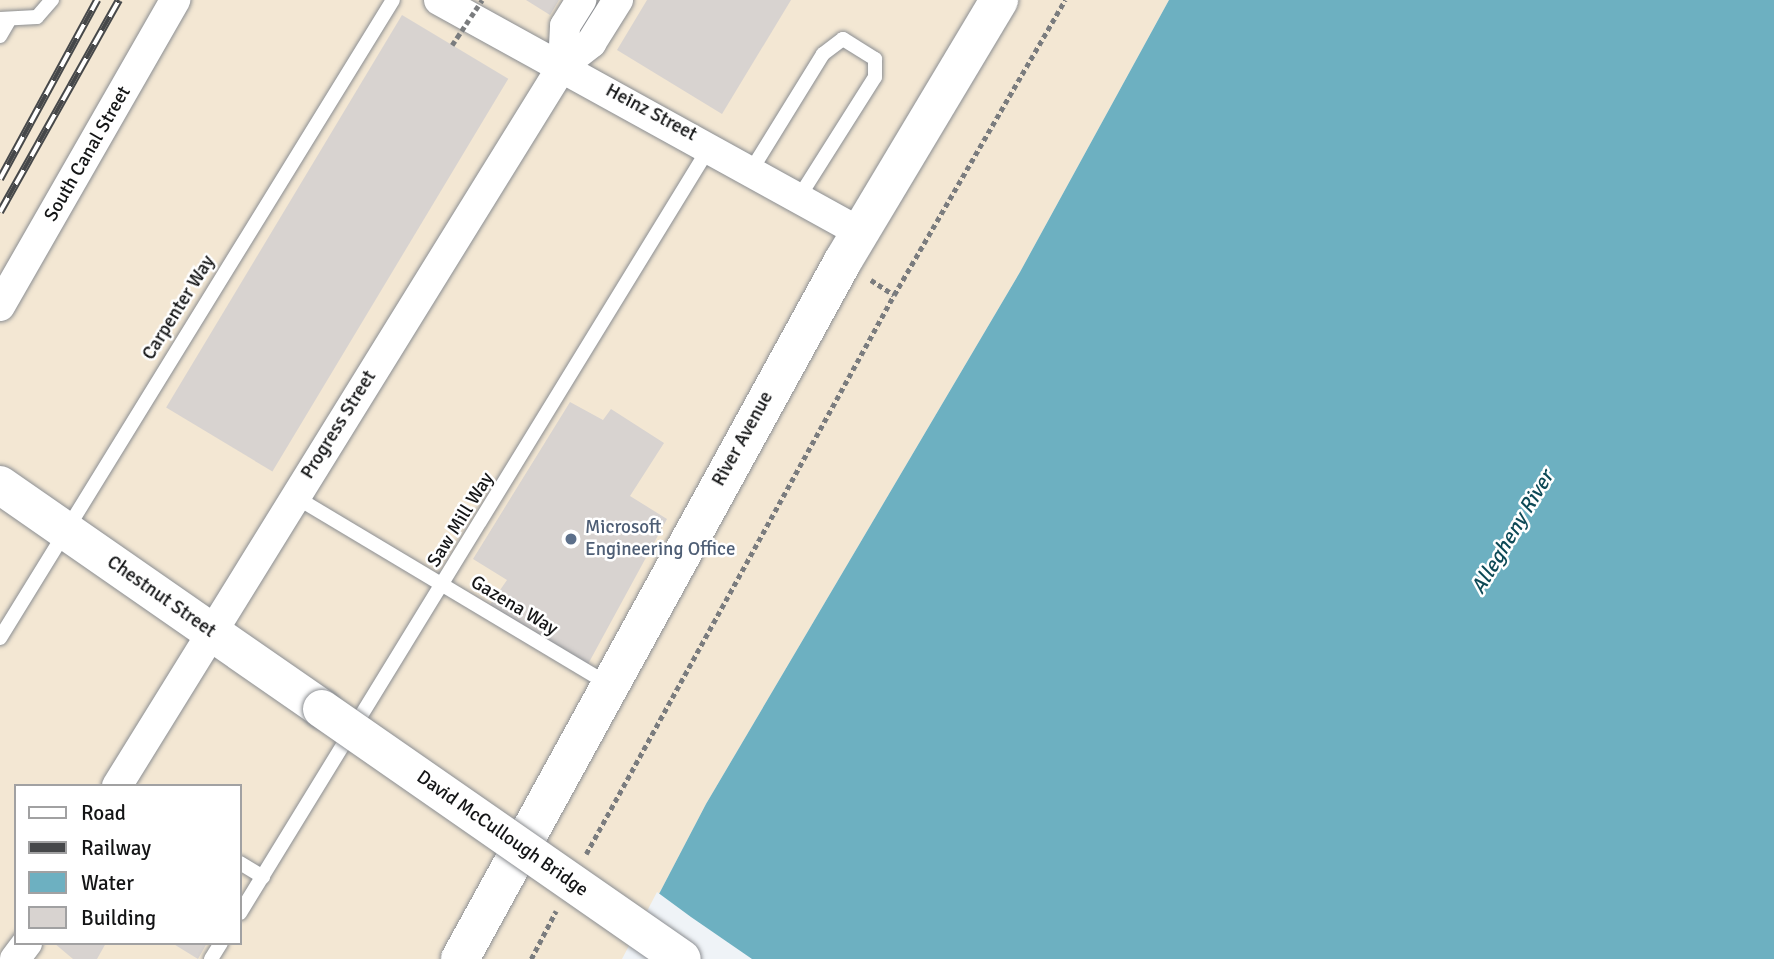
<!DOCTYPE html>
<html>
<head>
<meta charset="utf-8">
<style>
	body { margin:0 }
	#map { position:relative; width:1774px; height:959px; overflow:hidden; background:#eff3f7; font-family:Signika,sans-serif }
	div>[style] { position:absolute }
	[style*='--x'] { left:calc(var(--x)*1px); top:calc(var(--y)*1px); width:calc(var(--w)*1px); rotate:calc(var(--a)*1deg) }
	.commercial>* { inset:0; background:#f3e7d3 }
	.water>* { inset:0; background:#6db0c1 }
	.pier>* { inset:0; background:#eff3f7 }
	.building>* { inset:0; background:#d8d3d0; transform-origin:0 0 }
	.path>* { height:4.5px; margin-top:-2.25px; transform-origin:0; background:repeating-linear-gradient(90deg,#7a7c7e 0 5px,transparent 0 8.5px) }
	.roads { filter:drop-shadow(0 0 2px #8b8e92) drop-shadow(0 0 2px #8b8e92) }
	.lane>* { height:14px; margin:-7px; padding:0 7px; transform-origin:7px; border-radius:7px; background:#fff }
	.street>* { height:30px; margin:-15px; padding:0 15px; transform-origin:15px; border-radius:15px; background:#fff }
	.secondary>* { height:38px; margin:-19px; padding:0 19px; transform-origin:19px; border-radius:19px; background:#fff }
	.rail>* { height:8px; margin-top:-4px; transform-origin:0; background:repeating-linear-gradient(90deg,#fff 0 16px,#46484a 0 32px); box-sizing:border-box; border-block:2px solid #46484a }
	.path-bridge>* { height:4.5px; margin-top:-2.25px; transform-origin:0; background:repeating-linear-gradient(90deg,#7a7c7e 0 5px,transparent 0 8.5px) }
	.bridges { filter:drop-shadow(0 0 2px #8b8e92) drop-shadow(0 0 2px #8b8e92) }
	.secondary-bridge>* { height:38px; margin:-19px; padding:0 19px; transform-origin:19px; border-radius:19px; background:#fff }
	.dots>* { width:19px; height:19px; translate:-50% -50%; box-sizing:border-box; border:4px solid #fff; border-radius:50% }
	span { translate:-50% -50%; white-space:nowrap; text-align:center; line-height:1.15; -webkit-text-stroke:5px #fff; paint-order:stroke }
	.street-label { font-size:19px; color:#141516 }
	.service-label { font-size:19px; color:#4e5e75 }
	.left { translate:0 -50%; text-align:left }
	.water-label { font-size:21px; color:#0d4956; font-style:italic }
	.legend { position:absolute; left:14px; top:784px; width:228px; height:161px; box-sizing:border-box; background:#fff; border:2px solid #a1a1a2; margin:0; padding:9px 12px; list-style:none; font-size:21px; color:#141516 }
	.legend li { display:flex; align-items:center; gap:14px; height:35px }
	.legend b { width:35px; border:2px solid #a1a1a2 }
</style>
</head>
<body>
<div id="map">
	<div class="commercial">
		<div style="clip-path:polygon(evenodd,0 0,1169px 0,1020px 272px,706px 804px,625px 959px,0 959px,0 0,16px 786px,240px 786px,240px 943px,16px 943px,16px 786px)"></div>
	</div>
	<div class="water">
		<div style="clip-path:polygon(1169px 0,1774px 0,1774px 959px,625px 959px,706px 804px,1020px 272px)"></div>
	</div>
	<div class="pier">
		<div style="clip-path:polygon(657px 892px,691px 917px,752px 959px,622px 959px)"></div>
	</div>
	<div class="building">
		<div style="clip-path:polygon(526px 0,559px 0,550px 15px)"></div>
		<div style="clip-path:polygon(647px 0,791px 0,722px 114px,617px 50px)"></div>
		<div style="left:402px;top:15px;width:124px;height:458px;rotate:31deg"></div>
		<div style="clip-path:polygon(570px 402px,603px 420px,611px 409px,664px 443px,630px 496px,667px 519px,587px 666px,489px 606px,507px 580px,473px 559px)"></div>
		<div style="clip-path:polygon(54px 943px,106px 943px,97px 959px,73px 959px)"></div>
		<div style="clip-path:polygon(172px 943px,207px 943px,198px 959px)"></div>
	</div>
	<div class="path">
		<div style="--x:871;--y:280;--w:27;--a:33"></div>
		<div style="--x:586;--y:854;--w:638;--a:-61.15"></div>
		<div style="--x:894;--y:295;--w:341;--a:-59.9"></div>
		<div style="--x:531;--y:959;--w:54;--a:-62.5"></div>
	</div>
	<div class="roads">
		<div class="lane">
			<div style="--x:0;--y:19;--w:37;--a:-3"></div>
			<div style="--x:37;--y:17;--w:23;--a:-49"></div>
			<div style="--x:0;--y:36;--w:16;--a:-60"></div>
			<div style="--x:752;--y:169;--w:135;--a:-58.3"></div>
			<div style="--x:823;--y:54;--w:25;--a:-37"></div>
			<div style="--x:843;--y:39;--w:38;--a:32"></div>
			<div style="--x:875;--y:59;--w:18;--a:90"></div>
			<div style="--x:875;--y:77;--w:142;--a:122.3"></div>
			<div style="--x:294;--y:496;--w:364;--a:30.9"></div>
			<div style="--x:0;--y:638;--w:749;--a:-58.37"></div>
			<div style="--x:240;--y:863;--w:27;--a:31"></div>
			<div style="--x:240;--y:913;--w:897;--a:-58.49"></div>
			<div style="--x:211;--y:959;--w:19;--a:-58"></div>
		</div>
		<div class="street">
			<div style="--x:439;--y:0;--w:480;--a:28.9"></div>
			<div style="--x:563;--y:65;--w:39;--a:-87"></div>
			<div style="--x:565;--y:26;--w:31;--a:-58"></div>
			<div style="--x:0;--y:306;--w:353;--a:-60.2"></div>
			<div style="--x:117;--y:786;--w:848;--a:-58.26"></div>
			<div style="--x:563;--y:65;--w:36;--a:-38"></div>
			<div style="--x:591;--y:43;--w:51;--a:-57.9"></div>
			<div style="--x:15;--y:959;--w:20;--a:-53"></div>
		</div>
		<div class="secondary">
			<div style="--x:0;--y:485;--w:392;--a:34.8"></div>
			<div style="--x:460;--y:959;--w:796;--a:-61.25"></div>
			<div style="--x:843;--y:261;--w:304;--a:-59.1"></div>
		</div>
	</div>
	<div class="rail">
		<div style="--x:0;--y:179;--w:204;--a:-61.5"></div>
		<div style="--x:0;--y:212;--w:243;--a:-60.7"></div>
	</div>
	<div class="path-bridge">
		<div style="--x:452;--y:45;--w:54;--a:-56.3"></div>
	</div>
	<div class="bridges">
		<div class="secondary-bridge">
			<div style="--x:322;--y:709;--w:438;--a:34.8"></div>
		</div>
	</div>
	<div class="dots">
		<div style="left:571px;top:539px;background:#5c6f8a"></div>
	</div>
	<div class="street-label">
		<span style="left:651px;top:113px;rotate:28deg">Heinz Street</span>
		<span style="left:88px;top:154px;rotate:-60deg">South Canal Street</span>
		<span style="left:179px;top:308px;rotate:-58deg">Carpenter Way</span>
		<span style="left:339px;top:425px;rotate:-58deg">Progress Street</span>
		<span style="left:743px;top:439px;rotate:-61deg">River Avenue</span>
		<span style="left:461px;top:520px;rotate:-58deg">Saw Mill Way</span>
		<span style="left:161px;top:597px;rotate:35deg">Chestnut Street</span>
		<span style="left:514px;top:606px;rotate:31deg">Gazena Way</span>
		<span style="left:502px;top:834px;rotate:35deg">David McCullough Bridge</span>
	</div>
	<div class="service-label">
		<span class="left" style="left:585px;top:539px">Microsoft<br>Engineering Office</span>
	</div>
	<div class="water-label">
		<span style="left:1512px;top:532px;rotate:-59deg">Allegheny River</span>
	</div>
	<ul class="legend">
	<li><b style="height:9px;background:#fff"></b>Road</li>
	<li><b style="height:9px;background:#46484a"></b>Railway</li>
	<li><b style="height:19px;background:#6db0c1"></b>Water</li>
	<li><b style="height:19px;background:#d8d3d0"></b>Building</li>
	</ul>
</div>
</body>
</html>
